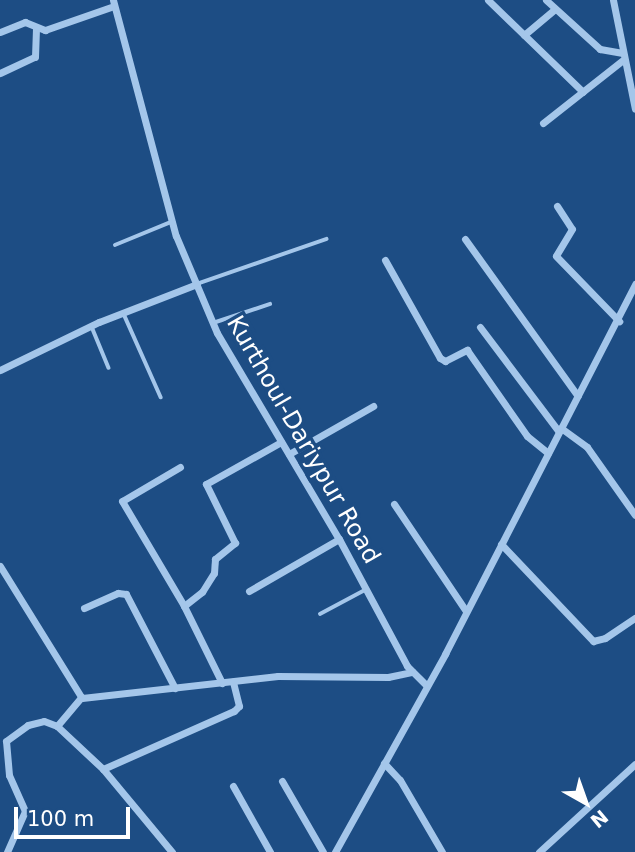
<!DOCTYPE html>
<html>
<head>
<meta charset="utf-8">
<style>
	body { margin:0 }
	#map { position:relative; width:635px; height:852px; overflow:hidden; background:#1d4d84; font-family:"DejaVu Sans",sans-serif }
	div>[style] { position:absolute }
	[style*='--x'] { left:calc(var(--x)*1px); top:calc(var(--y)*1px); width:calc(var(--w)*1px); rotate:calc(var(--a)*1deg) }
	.service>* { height:3.5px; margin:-1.75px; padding:0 1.75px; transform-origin:1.75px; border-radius:1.75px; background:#a4c6ea }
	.minor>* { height:7px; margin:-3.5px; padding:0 3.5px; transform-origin:3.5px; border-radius:3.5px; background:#a4c6ea }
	span { translate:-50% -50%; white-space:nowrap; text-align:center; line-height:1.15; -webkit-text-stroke:7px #1d4d84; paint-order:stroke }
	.street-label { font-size:24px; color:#fff }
	.north { position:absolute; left:551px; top:768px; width:70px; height:70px; -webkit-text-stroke:5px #1d4d84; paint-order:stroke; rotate:140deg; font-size:19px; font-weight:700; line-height:28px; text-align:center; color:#fff }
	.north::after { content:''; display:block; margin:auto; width:24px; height:32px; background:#fff; clip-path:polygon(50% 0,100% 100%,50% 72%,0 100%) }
	.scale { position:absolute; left:14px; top:807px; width:116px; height:32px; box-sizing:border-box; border:4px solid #fff; border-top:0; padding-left:9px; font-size:21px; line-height:24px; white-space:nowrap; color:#fff; -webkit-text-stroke:5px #1d4d84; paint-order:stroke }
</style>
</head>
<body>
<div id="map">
	<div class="service">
		<div style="--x:115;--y:245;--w:61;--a:-22.3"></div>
		<div style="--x:197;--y:284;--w:137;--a:-19.2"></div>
		<div style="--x:124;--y:314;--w:91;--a:66"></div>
		<div style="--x:213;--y:323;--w:60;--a:-18.4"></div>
		<div style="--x:92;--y:327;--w:44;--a:67.5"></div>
		<div style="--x:320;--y:614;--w:51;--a:-28.1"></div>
	</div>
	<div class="minor">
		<div style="--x:113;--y:0;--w:244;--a:75.1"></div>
		<div style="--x:176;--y:236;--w:105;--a:67.1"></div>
		<div style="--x:217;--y:333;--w:239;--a:59.4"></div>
		<div style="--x:339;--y:539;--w:144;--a:61.8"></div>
		<div style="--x:407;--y:666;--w:28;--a:45"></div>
		<div style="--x:488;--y:0;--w:132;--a:44.1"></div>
		<div style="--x:546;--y:0;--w:73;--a:42.2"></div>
		<div style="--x:600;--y:49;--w:23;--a:10"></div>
		<div style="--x:613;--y:0;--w:111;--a:78.6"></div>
		<div style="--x:0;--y:32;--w:27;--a:-22"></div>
		<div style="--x:25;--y:22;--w:22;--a:22"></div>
		<div style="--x:45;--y:30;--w:73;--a:-19.2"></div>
		<div style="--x:524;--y:35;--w:40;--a:-40"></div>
		<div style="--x:0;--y:73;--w:38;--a:-25"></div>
		<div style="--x:35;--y:57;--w:28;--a:-88"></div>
		<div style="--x:543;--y:123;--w:103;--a:-38.3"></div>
		<div style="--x:557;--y:206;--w:27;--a:57"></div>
		<div style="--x:572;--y:229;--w:31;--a:121"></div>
		<div style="--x:556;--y:256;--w:91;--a:45.9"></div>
		<div style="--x:465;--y:239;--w:193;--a:54.3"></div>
		<div style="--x:385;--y:260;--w:112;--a:60.7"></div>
		<div style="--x:440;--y:358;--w:6;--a:31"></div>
		<div style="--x:445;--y:361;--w:25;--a:-27"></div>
		<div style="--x:467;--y:350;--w:105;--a:55.1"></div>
		<div style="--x:527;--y:436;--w:27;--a:39"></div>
		<div style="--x:480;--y:327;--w:131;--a:53"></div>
		<div style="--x:0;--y:370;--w:110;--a:-25.9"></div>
		<div style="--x:99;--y:322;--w:105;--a:-21.2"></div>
		<div style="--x:561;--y:428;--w:32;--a:36"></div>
		<div style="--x:587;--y:447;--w:83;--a:54.8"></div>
		<div style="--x:289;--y:454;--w:97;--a:-29.7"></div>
		<div style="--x:180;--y:467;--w:67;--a:149.6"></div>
		<div style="--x:122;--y:501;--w:122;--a:59.4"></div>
		<div style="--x:184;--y:606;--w:86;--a:63.7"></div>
		<div style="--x:394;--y:504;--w:129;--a:56.1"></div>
		<div style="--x:501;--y:544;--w:134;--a:46.5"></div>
		<div style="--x:593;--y:641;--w:12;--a:-14"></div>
		<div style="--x:605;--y:638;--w:36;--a:-34"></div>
		<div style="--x:0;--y:566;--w:155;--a:58.2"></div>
		<div style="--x:82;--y:698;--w:197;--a:-6.4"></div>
		<div style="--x:278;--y:676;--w:110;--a:0.5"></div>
		<div style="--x:388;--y:677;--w:25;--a:-12"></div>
		<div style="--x:249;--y:591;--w:104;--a:-30"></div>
		<div style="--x:184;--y:606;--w:23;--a:-38"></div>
		<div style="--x:202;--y:592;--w:22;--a:-58"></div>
		<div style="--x:214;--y:573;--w:14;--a:-86"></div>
		<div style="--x:215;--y:559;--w:26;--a:-39"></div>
		<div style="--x:235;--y:543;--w:66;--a:-116.2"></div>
		<div style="--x:206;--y:484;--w:86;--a:-29.2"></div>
		<div style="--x:84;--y:608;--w:37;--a:-24"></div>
		<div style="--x:118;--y:593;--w:8;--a:7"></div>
		<div style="--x:126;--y:594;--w:106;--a:62.5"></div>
		<div style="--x:57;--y:726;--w:38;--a:-50"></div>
		<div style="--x:384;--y:763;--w:23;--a:47"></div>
		<div style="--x:400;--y:780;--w:83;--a:59.7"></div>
		<div style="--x:103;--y:769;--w:143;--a:-23.9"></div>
		<div style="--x:234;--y:711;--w:7;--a:-45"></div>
		<div style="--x:239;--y:706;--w:25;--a:-104"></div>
		<div style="--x:282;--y:781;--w:82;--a:60"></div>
		<div style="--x:233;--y:786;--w:76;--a:60.7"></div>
		<div style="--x:7;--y:852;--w:45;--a:-66.3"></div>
		<div style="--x:25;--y:811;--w:39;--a:-114"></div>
		<div style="--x:9;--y:775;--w:34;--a:-95"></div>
		<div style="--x:6;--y:741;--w:27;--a:-36"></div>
		<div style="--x:28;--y:725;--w:16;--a:-14"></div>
		<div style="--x:44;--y:721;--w:14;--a:21"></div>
		<div style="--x:57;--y:726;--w:63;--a:43.1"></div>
		<div style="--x:103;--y:769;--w:108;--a:50.3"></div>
		<div style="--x:335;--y:852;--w:227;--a:-60.9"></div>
		<div style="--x:445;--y:654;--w:416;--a:-62.8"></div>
		<div style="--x:539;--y:852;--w:130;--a:-42.5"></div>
	</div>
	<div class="street-label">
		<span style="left:303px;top:440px;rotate:60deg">Kurthoul-Dariypur Road</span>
	</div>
	<div class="north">N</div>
	<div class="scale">100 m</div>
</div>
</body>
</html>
